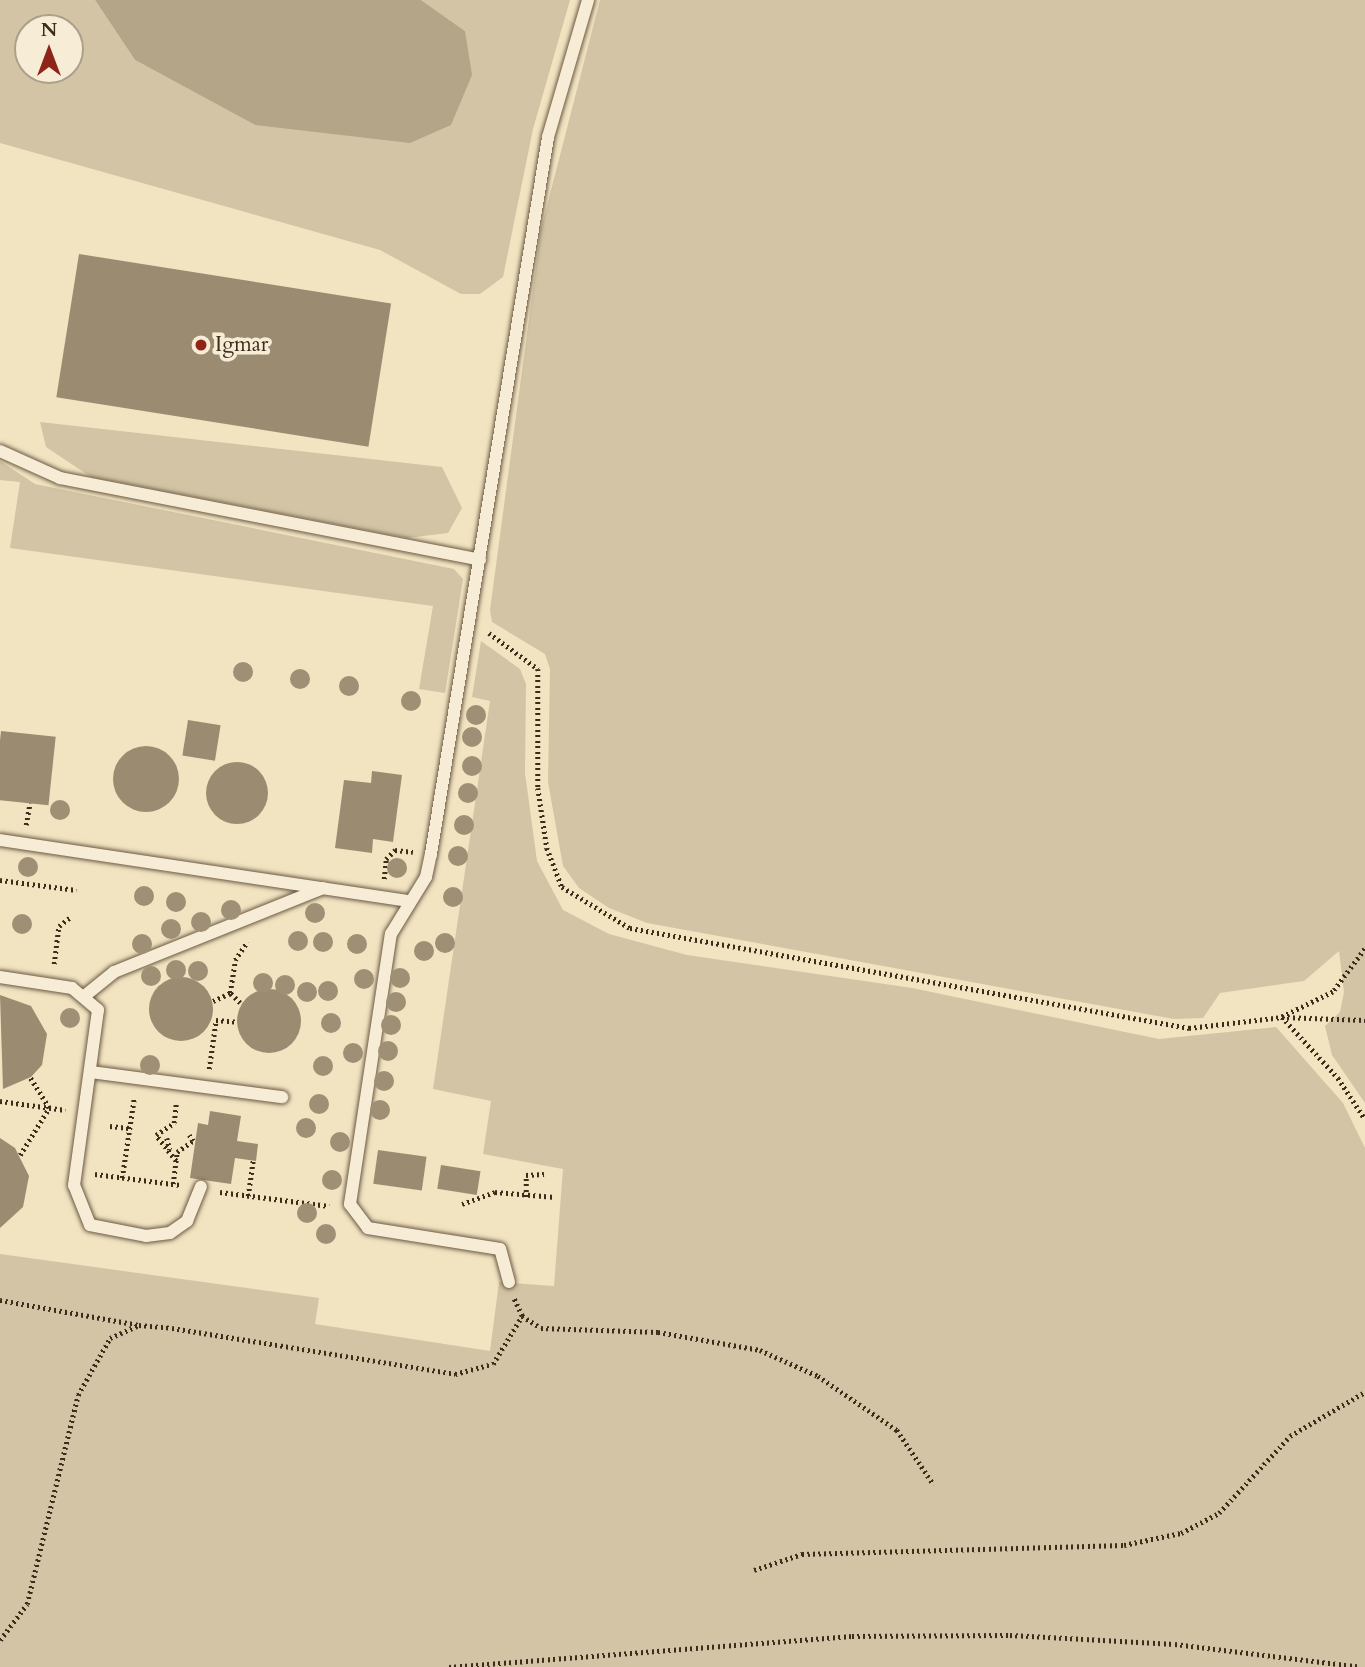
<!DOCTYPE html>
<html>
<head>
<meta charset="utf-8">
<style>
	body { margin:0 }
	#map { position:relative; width:1365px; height:1667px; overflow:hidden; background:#f2e3c1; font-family:Cardo,serif }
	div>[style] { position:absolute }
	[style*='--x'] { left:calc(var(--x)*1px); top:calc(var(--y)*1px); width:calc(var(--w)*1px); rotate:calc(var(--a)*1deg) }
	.green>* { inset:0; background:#d3c4a5 }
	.water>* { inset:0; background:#b4a588 }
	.building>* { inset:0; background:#9b8c71; transform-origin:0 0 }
	.round { border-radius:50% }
	.path>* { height:4.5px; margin-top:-2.25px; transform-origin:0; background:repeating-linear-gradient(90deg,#3c2d1a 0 2px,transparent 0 5.5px) }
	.roads { filter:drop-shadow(0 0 2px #6a5a44) drop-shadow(0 0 2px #6a5a44) }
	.service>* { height:12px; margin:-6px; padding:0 6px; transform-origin:6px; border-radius:6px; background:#f7edd7 }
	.trees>* { width:20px; height:20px; margin:-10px; border-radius:50%; background:#9e8f75 }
	.dots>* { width:19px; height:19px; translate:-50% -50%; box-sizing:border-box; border:4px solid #f7edd7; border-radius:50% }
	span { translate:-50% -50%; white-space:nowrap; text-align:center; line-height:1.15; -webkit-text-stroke:7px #f7edd7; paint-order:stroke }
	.poi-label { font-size:21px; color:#3c2d1a }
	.left { translate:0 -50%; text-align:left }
	.north { position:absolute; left:14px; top:14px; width:70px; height:70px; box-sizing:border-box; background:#f7edd7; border:2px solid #aca08b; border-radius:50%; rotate:0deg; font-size:19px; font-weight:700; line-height:28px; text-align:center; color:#3c2d1a }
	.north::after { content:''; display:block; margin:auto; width:24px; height:32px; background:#8f2418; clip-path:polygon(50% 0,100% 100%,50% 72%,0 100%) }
</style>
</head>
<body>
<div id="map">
	<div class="green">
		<div style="clip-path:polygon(evenodd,0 0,95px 0,135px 60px,255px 125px,465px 31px,421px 0,570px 0,533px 129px,503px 277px,480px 294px,461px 294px,380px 250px,0 143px,0 0,28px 28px,70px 28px,70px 70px,28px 70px,28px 28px)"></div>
		<div style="clip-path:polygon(600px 0,1365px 0,1365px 1103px,1332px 1055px,1325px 1026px,1340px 1012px,1344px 992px,1339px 951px,1304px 981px,1220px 993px,1203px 1018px,1174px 1019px,647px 923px,609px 908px,579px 888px,563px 866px,548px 782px,550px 669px,545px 654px,492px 622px,490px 610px,541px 229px)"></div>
		<div style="clip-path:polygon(40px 422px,442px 467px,462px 508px,448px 533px,407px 538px,91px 477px,46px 447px)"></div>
		<div style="clip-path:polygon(0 461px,35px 484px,454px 569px,463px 579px,445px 693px,419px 689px,433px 606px,10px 548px,20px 482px,0 480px)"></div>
		<div style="clip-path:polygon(481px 641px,520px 669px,526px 684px,525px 773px,537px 861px,563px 910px,609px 934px,687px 955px,912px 988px,1159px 1039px,1276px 1027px,1343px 1103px,1365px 1148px,1365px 1667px,0 1667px,0 1254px,319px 1298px,315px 1324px,490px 1351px,499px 1282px,554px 1286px,563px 1169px,483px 1154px,491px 1101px,433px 1089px,490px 701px,472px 697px)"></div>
	</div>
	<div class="water">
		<div style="clip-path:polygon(95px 0,421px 0,465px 31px,472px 75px,451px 125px,410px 143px,255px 125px,135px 60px)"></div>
	</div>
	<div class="building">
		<div style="left:79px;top:254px;width:316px;height:145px;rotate:9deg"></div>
		<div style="left:188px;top:720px;width:33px;height:36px;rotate:9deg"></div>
		<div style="left:1px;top:731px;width:55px;height:69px;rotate:6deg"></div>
		<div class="round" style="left:113px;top:746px;width:66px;height:66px"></div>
		<div class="round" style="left:206px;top:762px;width:62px;height:62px"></div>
		<div style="clip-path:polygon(372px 771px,402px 775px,393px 842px,373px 839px,372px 853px,335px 848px,344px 780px,371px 783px)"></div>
		<div class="round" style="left:149px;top:977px;width:64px;height:64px"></div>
		<div class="round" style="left:237px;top:989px;width:64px;height:64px"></div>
		<div style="clip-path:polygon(0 995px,31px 1006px,47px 1034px,42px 1065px,31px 1077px,3px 1089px)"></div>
		<div style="clip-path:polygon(210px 1111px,241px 1116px,237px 1141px,258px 1144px,256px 1161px,235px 1158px,231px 1184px,190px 1178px,198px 1123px,208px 1125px)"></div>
		<div style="clip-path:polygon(0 1138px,15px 1148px,29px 1176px,23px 1207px,0 1228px)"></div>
		<div style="left:378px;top:1150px;width:49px;height:34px;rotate:8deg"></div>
		<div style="left:441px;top:1165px;width:40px;height:24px;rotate:9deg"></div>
	</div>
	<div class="path">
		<div style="--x:489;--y:633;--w:61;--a:36.3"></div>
		<div style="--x:538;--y:669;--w:119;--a:90"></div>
		<div style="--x:538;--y:788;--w:61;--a:81.5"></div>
		<div style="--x:547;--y:848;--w:42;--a:69"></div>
		<div style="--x:562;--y:887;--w:79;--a:31.1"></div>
		<div style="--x:630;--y:928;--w:568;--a:10.14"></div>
		<div style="--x:1189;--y:1028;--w:94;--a:-6.7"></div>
		<div style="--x:1282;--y:1017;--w:83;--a:2.1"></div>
		<div style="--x:26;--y:825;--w:22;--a:-80"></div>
		<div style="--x:384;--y:879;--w:20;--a:-84"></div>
		<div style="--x:386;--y:859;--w:13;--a:-45"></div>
		<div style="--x:395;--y:850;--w:18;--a:6"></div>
		<div style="--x:0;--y:880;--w:77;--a:7.5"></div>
		<div style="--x:1365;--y:949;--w:54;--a:126.7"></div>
		<div style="--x:1333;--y:992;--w:57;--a:153.9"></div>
		<div style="--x:1282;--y:1017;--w:83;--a:47.4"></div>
		<div style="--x:1338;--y:1078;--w:49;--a:56.6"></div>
		<div style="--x:54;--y:964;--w:38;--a:-83"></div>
		<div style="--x:59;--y:926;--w:16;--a:-38"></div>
		<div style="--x:213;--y:1001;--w:19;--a:-25"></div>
		<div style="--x:240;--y:1003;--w:14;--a:-135"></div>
		<div style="--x:230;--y:993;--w:33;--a:-81"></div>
		<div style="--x:235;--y:960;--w:22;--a:-56"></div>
		<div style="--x:209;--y:1069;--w:49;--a:-81.9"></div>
		<div style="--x:216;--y:1020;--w:21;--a:5"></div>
		<div style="--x:0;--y:1101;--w:66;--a:7.9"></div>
		<div style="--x:110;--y:1126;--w:19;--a:6"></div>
		<div style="--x:167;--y:1138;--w:12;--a:76"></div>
		<div style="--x:20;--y:1155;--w:55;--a:-58.3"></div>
		<div style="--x:49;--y:1108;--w:36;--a:-122"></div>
		<div style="--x:176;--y:1161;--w:33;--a:-128"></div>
		<div style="--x:156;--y:1135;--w:22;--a:-34"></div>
		<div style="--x:174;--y:1123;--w:19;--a:-84"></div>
		<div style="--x:95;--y:1174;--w:86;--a:7.4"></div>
		<div style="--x:122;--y:1178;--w:80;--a:-81.4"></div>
		<div style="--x:173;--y:1184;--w:32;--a:-83"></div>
		<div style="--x:177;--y:1152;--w:19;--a:-35"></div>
		<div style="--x:193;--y:1141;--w:7;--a:-124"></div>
		<div style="--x:220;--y:1192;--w:110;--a:7.3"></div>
		<div style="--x:248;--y:1196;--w:36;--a:-82"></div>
		<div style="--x:526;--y:1197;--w:22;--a:-90"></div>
		<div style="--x:526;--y:1175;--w:18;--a:-3"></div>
		<div style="--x:462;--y:1204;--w:35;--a:-20"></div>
		<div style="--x:495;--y:1192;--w:60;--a:4.8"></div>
		<div style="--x:0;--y:1300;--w:141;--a:10.2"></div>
		<div style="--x:522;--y:1316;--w:22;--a:32"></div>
		<div style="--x:541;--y:1328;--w:117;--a:2"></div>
		<div style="--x:658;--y:1332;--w:104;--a:10"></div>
		<div style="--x:760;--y:1350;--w:64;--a:24.1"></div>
		<div style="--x:818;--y:1376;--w:96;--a:34.4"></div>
		<div style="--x:897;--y:1430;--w:66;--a:56.1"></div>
		<div style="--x:754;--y:1570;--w:51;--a:-18.4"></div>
		<div style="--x:802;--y:1554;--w:322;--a:-1.6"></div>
		<div style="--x:1124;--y:1545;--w:58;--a:-11.9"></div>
		<div style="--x:1181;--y:1533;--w:43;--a:-27.8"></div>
		<div style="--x:1219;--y:1513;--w:105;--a:-47.3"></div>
		<div style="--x:1290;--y:1436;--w:87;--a:-30.4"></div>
		<div style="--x:0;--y:1640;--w:45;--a:-53.1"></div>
		<div style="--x:27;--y:1604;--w:215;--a:-76.3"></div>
		<div style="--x:78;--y:1395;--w:65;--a:-60.7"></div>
		<div style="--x:110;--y:1338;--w:32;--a:-24"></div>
		<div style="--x:139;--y:1325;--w:33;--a:5"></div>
		<div style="--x:172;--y:1328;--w:287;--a:9.2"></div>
		<div style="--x:455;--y:1374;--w:39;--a:-15"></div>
		<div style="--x:493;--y:1364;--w:56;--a:-58.9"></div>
		<div style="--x:522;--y:1316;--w:19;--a:-115"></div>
		<div style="--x:449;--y:1667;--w:404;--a:-4.4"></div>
		<div style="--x:852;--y:1636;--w:158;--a:-0.4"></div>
		<div style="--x:1010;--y:1635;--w:165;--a:3.1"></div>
		<div style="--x:1175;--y:1644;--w:187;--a:7"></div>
	</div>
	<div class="roads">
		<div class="service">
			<div style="--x:0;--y:451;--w:66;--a:24.2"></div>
			<div style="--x:60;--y:478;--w:428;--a:11"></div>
			<div style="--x:0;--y:840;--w:411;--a:8.5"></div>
			<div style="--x:0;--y:977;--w:73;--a:8.7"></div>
			<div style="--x:72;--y:988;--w:34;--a:40"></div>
			<div style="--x:98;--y:1010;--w:177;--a:97.8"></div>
			<div style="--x:74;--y:1185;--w:43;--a:68.2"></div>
			<div style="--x:90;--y:1225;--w:57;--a:11.1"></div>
			<div style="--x:146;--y:1236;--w:24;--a:-7"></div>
			<div style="--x:170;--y:1233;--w:21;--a:-35"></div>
			<div style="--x:187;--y:1221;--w:37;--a:-68"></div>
			<div style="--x:87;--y:994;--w:35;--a:-39"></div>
			<div style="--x:114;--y:972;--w:225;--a:-21.9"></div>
			<div style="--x:91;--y:1072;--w:193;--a:7.5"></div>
			<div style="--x:509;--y:1282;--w:34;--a:-105"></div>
			<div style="--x:500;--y:1249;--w:134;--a:-171"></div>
			<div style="--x:368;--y:1228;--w:30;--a:-127"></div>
			<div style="--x:350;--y:1204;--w:273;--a:-81.4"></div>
			<div style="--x:391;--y:934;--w:67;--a:-58.4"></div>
			<div style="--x:426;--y:877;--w:24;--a:-78"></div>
			<div style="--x:431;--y:854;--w:726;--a:-80.73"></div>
			<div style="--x:548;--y:137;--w:143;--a:-73.7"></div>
		</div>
	</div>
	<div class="trees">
		<div style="left:243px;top:672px"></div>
		<div style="left:300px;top:679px"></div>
		<div style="left:349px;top:686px"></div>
		<div style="left:411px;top:701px"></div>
		<div style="left:476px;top:715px"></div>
		<div style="left:472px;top:737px"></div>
		<div style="left:472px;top:766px"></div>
		<div style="left:468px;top:793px"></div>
		<div style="left:60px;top:810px"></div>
		<div style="left:464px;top:825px"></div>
		<div style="left:458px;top:856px"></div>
		<div style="left:28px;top:867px"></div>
		<div style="left:397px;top:868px"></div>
		<div style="left:144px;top:896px"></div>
		<div style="left:453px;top:897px"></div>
		<div style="left:176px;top:902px"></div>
		<div style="left:231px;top:910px"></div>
		<div style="left:315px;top:913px"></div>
		<div style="left:201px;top:922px"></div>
		<div style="left:22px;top:924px"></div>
		<div style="left:171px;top:929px"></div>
		<div style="left:298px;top:941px"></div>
		<div style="left:323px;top:942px"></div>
		<div style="left:445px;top:943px"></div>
		<div style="left:142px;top:944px"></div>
		<div style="left:357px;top:944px"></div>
		<div style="left:424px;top:951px"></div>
		<div style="left:176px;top:970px"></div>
		<div style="left:198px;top:971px"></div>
		<div style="left:151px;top:976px"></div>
		<div style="left:400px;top:978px"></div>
		<div style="left:364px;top:979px"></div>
		<div style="left:263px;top:983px"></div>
		<div style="left:285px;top:985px"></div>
		<div style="left:328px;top:991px"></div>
		<div style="left:307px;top:992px"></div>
		<div style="left:396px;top:1002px"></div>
		<div style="left:70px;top:1018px"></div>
		<div style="left:331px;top:1023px"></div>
		<div style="left:391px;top:1025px"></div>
		<div style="left:388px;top:1051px"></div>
		<div style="left:353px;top:1053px"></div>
		<div style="left:150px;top:1065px"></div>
		<div style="left:323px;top:1066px"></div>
		<div style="left:384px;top:1081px"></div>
		<div style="left:319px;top:1104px"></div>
		<div style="left:380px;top:1110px"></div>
		<div style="left:306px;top:1128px"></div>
		<div style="left:340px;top:1142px"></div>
		<div style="left:332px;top:1180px"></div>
		<div style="left:307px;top:1213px"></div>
		<div style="left:326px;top:1234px"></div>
	</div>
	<div class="dots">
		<div style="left:201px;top:345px;background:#8f2418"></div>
	</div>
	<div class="poi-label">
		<span class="left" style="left:215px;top:345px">Igmar</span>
	</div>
	<div class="north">N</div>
</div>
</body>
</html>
